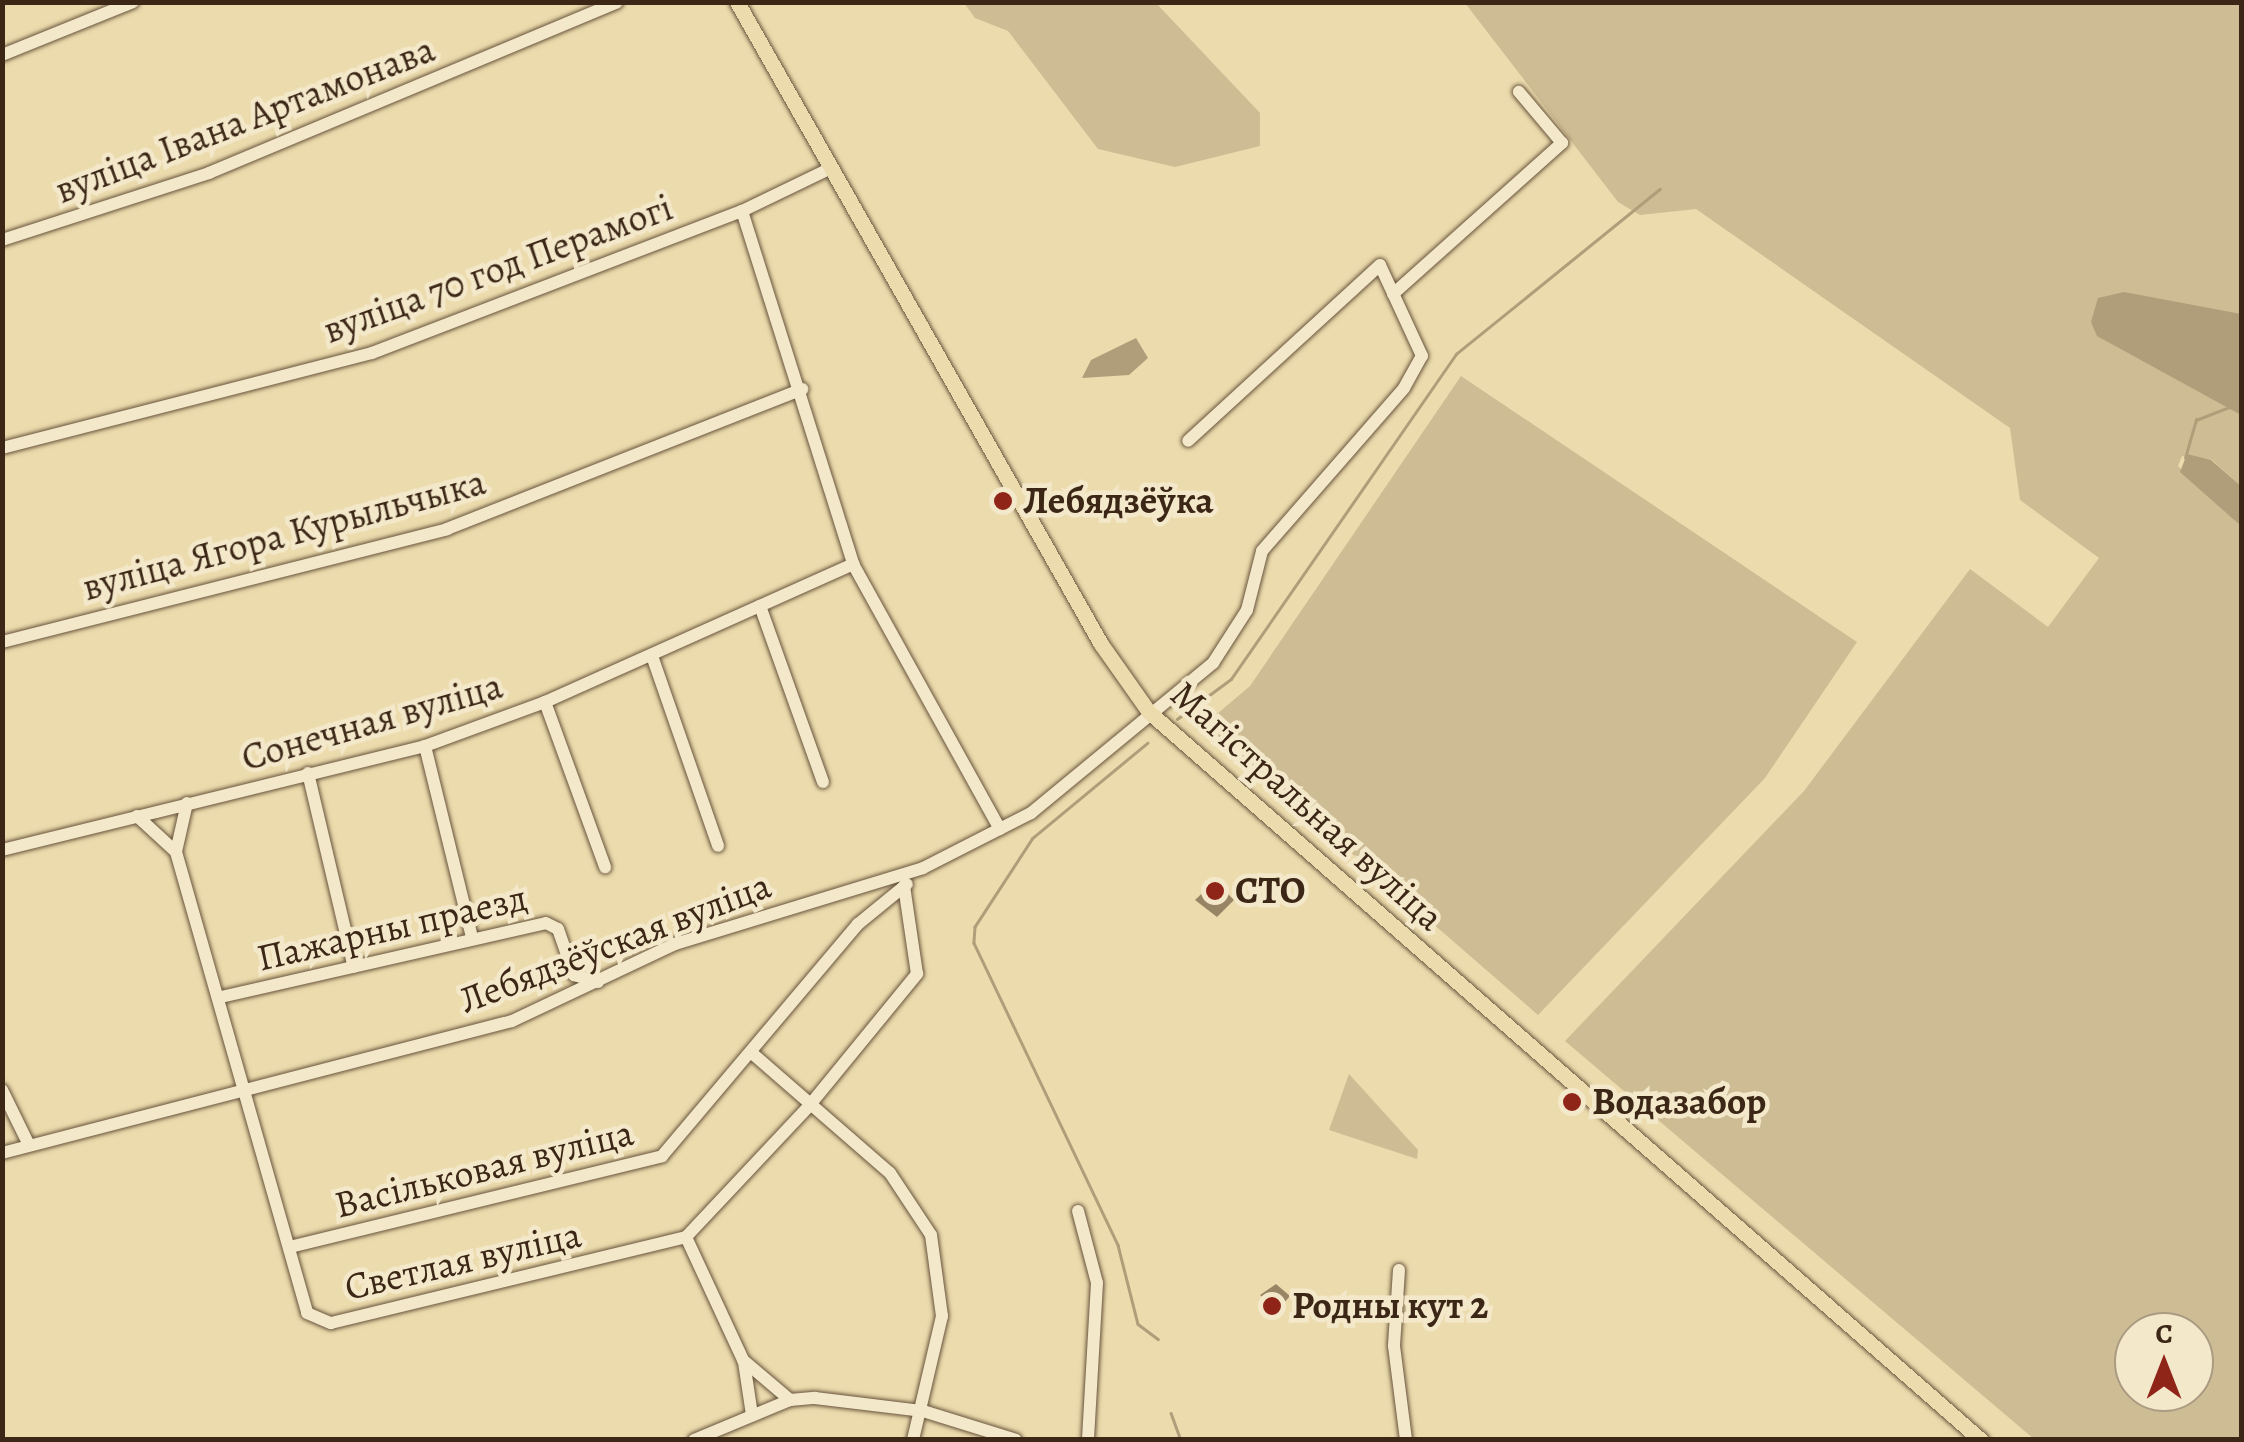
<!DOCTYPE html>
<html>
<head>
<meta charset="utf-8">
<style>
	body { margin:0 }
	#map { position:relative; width:2244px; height:1442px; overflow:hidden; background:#ecdbad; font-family:Alegreya,serif }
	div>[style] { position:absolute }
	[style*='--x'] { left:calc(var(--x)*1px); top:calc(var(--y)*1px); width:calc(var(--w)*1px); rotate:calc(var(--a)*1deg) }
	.green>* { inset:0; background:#cebc94 }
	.water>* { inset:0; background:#b09e7a }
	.stream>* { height:2.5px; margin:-1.25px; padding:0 1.25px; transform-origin:1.25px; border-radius:1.25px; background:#b09e7a }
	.building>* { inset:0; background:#988565 }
	.roads { filter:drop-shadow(0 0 2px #68543c) drop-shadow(0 0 2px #68543c) }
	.minor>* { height:12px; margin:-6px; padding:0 6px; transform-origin:6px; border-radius:6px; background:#f3e8ca }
	.major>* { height:15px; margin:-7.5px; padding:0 7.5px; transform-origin:7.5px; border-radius:7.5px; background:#ecdbad }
	.dots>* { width:28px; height:28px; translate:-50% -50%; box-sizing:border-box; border:5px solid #f3e8ca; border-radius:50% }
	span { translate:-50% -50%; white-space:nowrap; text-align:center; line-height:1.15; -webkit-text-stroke:9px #f3e8ca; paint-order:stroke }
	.street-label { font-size:38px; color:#3c2717 }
	.poi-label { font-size:38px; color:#3c2717; font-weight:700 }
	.left { translate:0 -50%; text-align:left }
	.frame { position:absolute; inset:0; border:5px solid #3c2717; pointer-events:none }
	.north { position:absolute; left:2114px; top:1312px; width:100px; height:100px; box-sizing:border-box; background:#f3e8ca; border:2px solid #aa9b82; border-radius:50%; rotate:0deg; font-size:28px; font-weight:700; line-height:40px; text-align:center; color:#3c2717 }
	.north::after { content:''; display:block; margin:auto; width:35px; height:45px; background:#8f2418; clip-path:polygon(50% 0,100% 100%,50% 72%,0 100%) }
</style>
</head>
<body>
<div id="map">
	<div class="green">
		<div style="clip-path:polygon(964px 3px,1156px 3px,1260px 113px,1260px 146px,1175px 167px,1098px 149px,1008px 31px,975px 18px)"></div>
		<div style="clip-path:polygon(evenodd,1465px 3px,2241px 3px,2241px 486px,2212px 460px,2182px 456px,2178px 466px,2241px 526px,2241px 1439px,2034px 1439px,1565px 1041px,1804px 791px,1970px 569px,2048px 627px,2099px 558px,2020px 500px,2010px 428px,1696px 209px,1640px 215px,1618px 202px,1465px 3px,2134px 1332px,2194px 1332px,2194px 1392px,2134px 1392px,2134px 1332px)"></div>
		<div style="clip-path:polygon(1461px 376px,1857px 642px,1765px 778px,1538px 1015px,1204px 725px,1250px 686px)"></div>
		<div style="clip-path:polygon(1349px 1074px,1418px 1150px,1417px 1159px,1329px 1130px)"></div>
	</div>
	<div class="water">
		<div style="clip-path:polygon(2124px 292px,2241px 314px,2241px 415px,2097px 336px,2091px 322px,2098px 298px)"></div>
		<div style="clip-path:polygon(1136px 338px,1148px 358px,1129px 375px,1082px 378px,1091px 360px)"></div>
		<div style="clip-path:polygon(2187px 454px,2211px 460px,2241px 486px,2241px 526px,2180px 472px)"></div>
	</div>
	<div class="stream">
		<div style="--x:2185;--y:458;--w:40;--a:-74"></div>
		<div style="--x:2196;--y:420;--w:41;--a:-21.5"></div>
		<div style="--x:1177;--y:719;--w:67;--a:-36.5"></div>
		<div style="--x:1231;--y:679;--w:395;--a:-55.3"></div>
		<div style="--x:1456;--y:354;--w:262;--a:-39"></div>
		<div style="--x:1148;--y:743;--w:149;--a:140.4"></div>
		<div style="--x:1033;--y:838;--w:106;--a:123.1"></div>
		<div style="--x:975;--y:927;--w:16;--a:94"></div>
		<div style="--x:974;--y:943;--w:335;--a:64.5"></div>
		<div style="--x:1118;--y:1245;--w:81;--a:75.8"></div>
		<div style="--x:1138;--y:1324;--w:25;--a:37"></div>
		<div style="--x:1171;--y:1413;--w:29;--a:70"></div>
	</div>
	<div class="building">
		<div style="clip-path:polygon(1215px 881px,1234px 900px,1217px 917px,1195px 900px)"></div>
		<div style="clip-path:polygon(1276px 1284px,1290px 1296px,1270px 1319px,1260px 1310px,1267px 1301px,1260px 1295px)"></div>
	</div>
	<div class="roads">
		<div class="minor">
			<div style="--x:2;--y:55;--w:141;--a:-22"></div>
			<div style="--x:742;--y:211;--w:370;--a:72.5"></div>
			<div style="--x:853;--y:564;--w:303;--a:61"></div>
			<div style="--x:2;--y:240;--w:218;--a:-17.9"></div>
			<div style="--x:209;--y:173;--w:442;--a:-22.7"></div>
			<div style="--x:1393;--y:294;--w:227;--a:-41.8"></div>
			<div style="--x:1562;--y:143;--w:67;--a:-130.1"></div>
			<div style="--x:2;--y:448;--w:382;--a:-14.4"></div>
			<div style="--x:372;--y:353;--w:396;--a:-21"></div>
			<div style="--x:742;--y:211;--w:99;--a:-25.8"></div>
			<div style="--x:760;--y:606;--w:187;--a:70.3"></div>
			<div style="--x:2;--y:642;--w:459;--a:-14.2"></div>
			<div style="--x:447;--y:529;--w:382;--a:-21.5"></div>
			<div style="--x:652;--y:656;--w:201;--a:70.8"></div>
			<div style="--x:545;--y:702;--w:176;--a:70"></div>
			<div style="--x:425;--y:746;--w:198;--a:76.2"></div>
			<div style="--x:308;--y:773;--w:199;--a:76.7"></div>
			<div style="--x:187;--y:803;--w:50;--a:102.7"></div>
			<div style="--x:176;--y:852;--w:479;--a:74.1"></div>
			<div style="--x:307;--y:1313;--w:26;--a:23"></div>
			<div style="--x:331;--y:1323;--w:365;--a:-13.6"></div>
			<div style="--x:686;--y:1237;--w:180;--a:-46.8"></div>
			<div style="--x:809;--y:1106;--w:171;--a:-50.7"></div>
			<div style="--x:917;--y:974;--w:89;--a:-98.4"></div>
			<div style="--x:137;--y:816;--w:53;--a:42.7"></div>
			<div style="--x:2;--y:850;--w:436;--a:-13.8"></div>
			<div style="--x:425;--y:746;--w:128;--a:-20.1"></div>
			<div style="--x:545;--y:702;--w:338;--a:-24.1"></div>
			<div style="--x:221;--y:997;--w:333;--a:-12.8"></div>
			<div style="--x:546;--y:923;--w:13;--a:27"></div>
			<div style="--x:558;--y:929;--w:49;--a:70.8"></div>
			<div style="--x:574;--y:975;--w:25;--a:16"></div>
			<div style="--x:753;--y:1054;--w:181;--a:41"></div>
			<div style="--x:890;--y:1173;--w:74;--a:56.5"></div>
			<div style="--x:931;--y:1235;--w:82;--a:82.3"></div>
			<div style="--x:942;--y:1316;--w:127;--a:103.2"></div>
			<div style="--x:2;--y:1090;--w:59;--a:63.9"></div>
			<div style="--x:2;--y:1153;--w:527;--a:-14.51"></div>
			<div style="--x:512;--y:1021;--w:180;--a:-25.3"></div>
			<div style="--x:675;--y:944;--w:259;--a:-17"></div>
			<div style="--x:923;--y:868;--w:121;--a:-27"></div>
			<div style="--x:1031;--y:813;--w:236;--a:-39.5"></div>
			<div style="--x:1213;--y:663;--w:63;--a:-57.3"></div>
			<div style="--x:1247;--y:610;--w:61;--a:-75.7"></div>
			<div style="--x:1262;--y:551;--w:216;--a:-48.9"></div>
			<div style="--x:1404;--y:388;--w:37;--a:-61"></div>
			<div style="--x:1422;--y:356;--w:100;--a:-114.8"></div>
			<div style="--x:1380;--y:265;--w:260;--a:137.5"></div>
			<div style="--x:1078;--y:1211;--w:74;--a:75.2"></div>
			<div style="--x:1097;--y:1283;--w:157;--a:93.3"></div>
			<div style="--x:686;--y:1237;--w:136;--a:65.1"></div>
			<div style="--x:743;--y:1360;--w:62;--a:40.4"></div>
			<div style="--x:290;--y:1247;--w:383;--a:-13.7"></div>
			<div style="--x:662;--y:1156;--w:304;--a:-49.8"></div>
			<div style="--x:858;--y:924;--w:63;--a:-39.2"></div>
			<div style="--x:1399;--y:1270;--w:76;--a:93.8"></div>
			<div style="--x:1394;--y:1346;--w:95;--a:82.7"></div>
			<div style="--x:744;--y:1362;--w:54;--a:81.4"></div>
			<div style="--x:694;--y:1440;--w:104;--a:-22.6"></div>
			<div style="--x:790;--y:1400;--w:25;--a:-5"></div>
			<div style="--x:815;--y:1398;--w:109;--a:6.9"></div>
			<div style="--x:923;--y:1411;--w:97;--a:17.3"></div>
		</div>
		<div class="major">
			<div style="--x:737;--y:2;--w:738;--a:60.45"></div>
			<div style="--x:1101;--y:644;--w:83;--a:54.8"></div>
			<div style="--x:1149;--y:712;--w:1106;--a:41.19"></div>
		</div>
	</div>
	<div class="dots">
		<div style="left:1003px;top:501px;background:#8f2418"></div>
		<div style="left:1215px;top:891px;background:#8f2418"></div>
		<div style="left:1572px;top:1102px;background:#8f2418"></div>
		<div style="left:1272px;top:1306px;background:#8f2418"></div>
	</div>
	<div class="street-label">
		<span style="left:245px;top:120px;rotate:-21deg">вуліца Івана Артамонава</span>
		<span style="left:498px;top:269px;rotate:-20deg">вуліца 70 год Перамогі</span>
		<span style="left:284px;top:535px;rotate:-15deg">вуліца Ягора Курыльчыка</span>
		<span style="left:372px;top:722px;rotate:-16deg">Сонечная вуліца</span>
		<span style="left:1307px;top:806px;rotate:42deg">Магістральная вуліца</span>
		<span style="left:392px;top:928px;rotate:-13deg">Пажарны праезд</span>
		<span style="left:615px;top:943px;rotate:-21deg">Лебядзёўская вуліца</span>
		<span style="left:484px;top:1169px;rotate:-14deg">Васільковая вуліца</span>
		<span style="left:463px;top:1261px;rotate:-13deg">Светлая вуліца</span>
	</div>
	<div class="poi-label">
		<span class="left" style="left:1023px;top:501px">Лебядзёўка</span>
		<span class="left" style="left:1235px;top:891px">СТО</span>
		<span class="left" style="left:1592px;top:1102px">Водазабор</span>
		<span class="left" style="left:1292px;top:1306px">Родны кут 2</span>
	</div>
	<div class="frame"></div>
	<div class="north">С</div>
</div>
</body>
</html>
